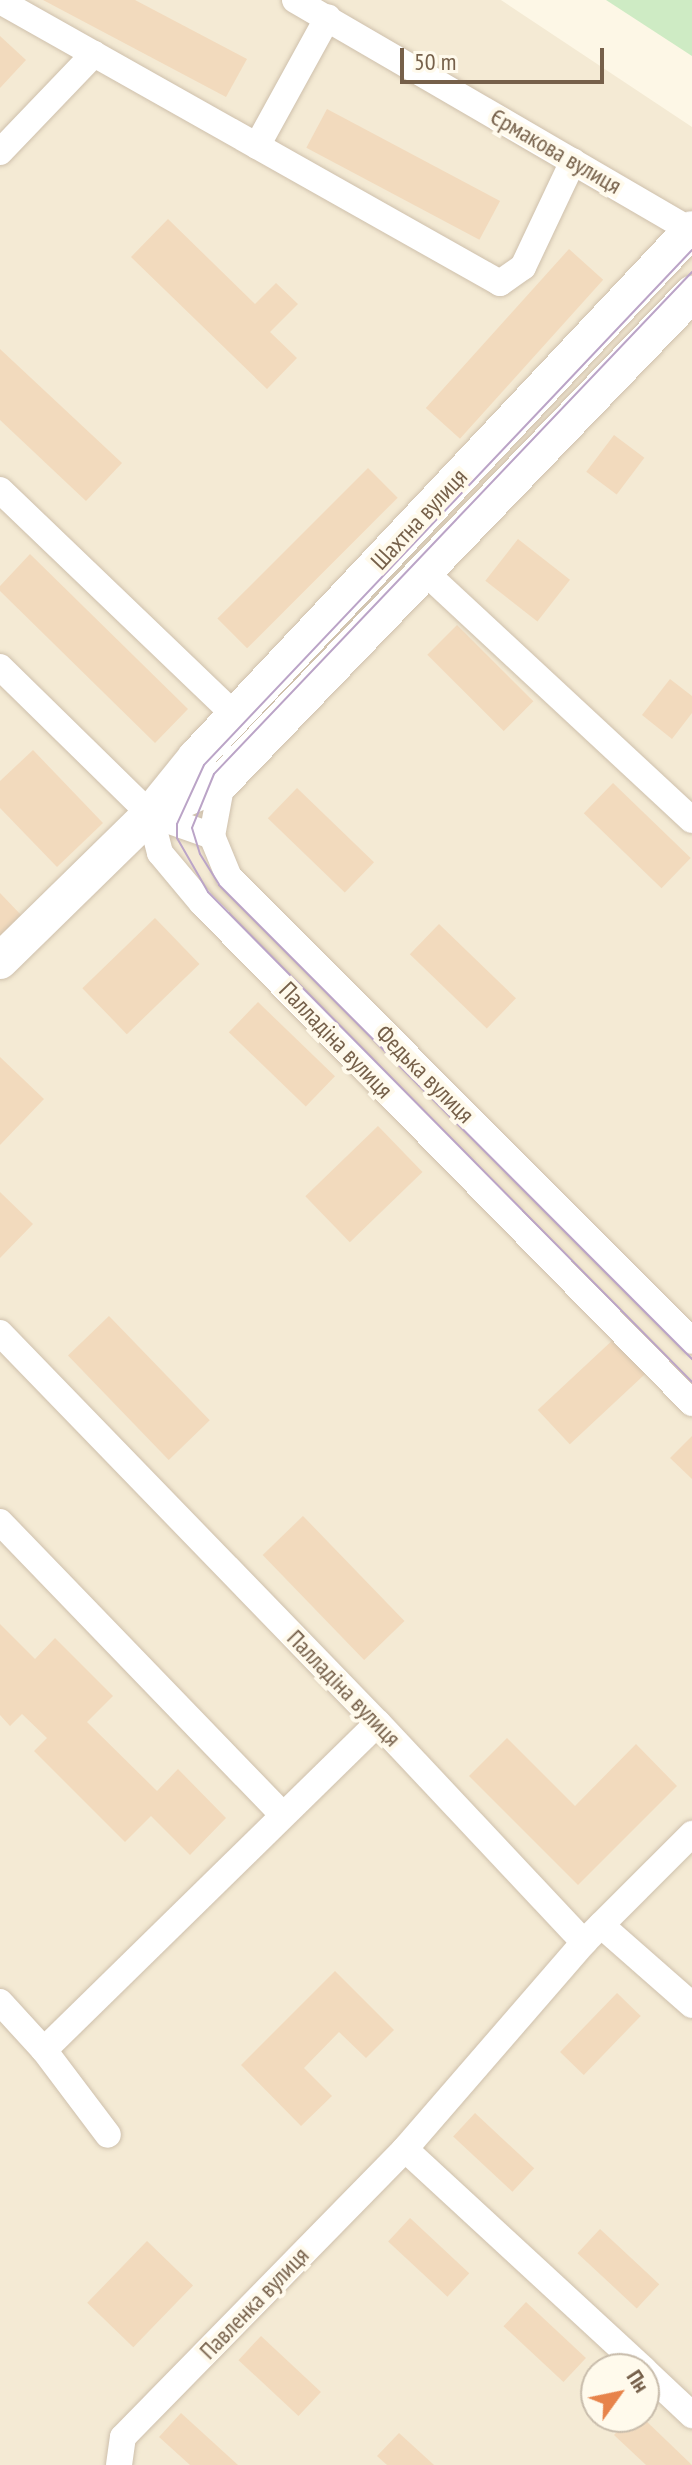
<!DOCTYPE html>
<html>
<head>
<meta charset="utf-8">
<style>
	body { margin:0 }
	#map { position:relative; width:692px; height:2465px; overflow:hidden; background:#fdf7e6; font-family:"PT Sans Narrow",sans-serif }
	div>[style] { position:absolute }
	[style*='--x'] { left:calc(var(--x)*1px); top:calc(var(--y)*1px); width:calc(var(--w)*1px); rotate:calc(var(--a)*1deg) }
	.residential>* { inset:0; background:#f4ead4 }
	.green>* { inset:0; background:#ceebc4 }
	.building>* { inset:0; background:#f2dabd; transform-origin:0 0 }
	.roads { filter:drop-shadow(0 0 2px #cec0ac) drop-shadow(0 0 2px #cec0ac) }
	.minor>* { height:26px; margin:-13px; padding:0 13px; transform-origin:13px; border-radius:13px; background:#fff }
	.secondary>* { height:36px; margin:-18px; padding:0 18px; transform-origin:18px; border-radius:18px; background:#fff }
	.tram>* { height:2px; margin:-1px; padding:0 1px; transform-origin:1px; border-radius:1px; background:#bba4c7 }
	span { translate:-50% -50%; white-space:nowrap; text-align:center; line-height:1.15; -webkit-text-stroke:8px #fffaec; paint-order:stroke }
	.street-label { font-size:24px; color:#76604a }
	.north { position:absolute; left:580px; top:2353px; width:80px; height:80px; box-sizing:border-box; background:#fffaec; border:2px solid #c8bcab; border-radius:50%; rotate:57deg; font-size:22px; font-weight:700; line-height:32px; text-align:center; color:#76604a }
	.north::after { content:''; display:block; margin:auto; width:28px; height:36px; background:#e7834a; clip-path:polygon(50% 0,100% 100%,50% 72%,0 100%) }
	.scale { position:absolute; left:400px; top:48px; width:204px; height:36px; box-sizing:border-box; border:4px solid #76604a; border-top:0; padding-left:10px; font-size:24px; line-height:28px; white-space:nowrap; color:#76604a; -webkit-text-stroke:6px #fffaec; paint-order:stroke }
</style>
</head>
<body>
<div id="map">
	<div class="residential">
		<div style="clip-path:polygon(evenodd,0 0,501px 0,692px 127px,692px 2465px,0 2465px,0 0,596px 2369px,644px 2369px,644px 2417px,596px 2417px,596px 2369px)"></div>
	</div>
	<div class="green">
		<div style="clip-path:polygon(606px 0,692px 0,692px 56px)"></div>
	</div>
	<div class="building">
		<div style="clip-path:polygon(43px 0,135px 0,247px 59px,226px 97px)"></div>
		<div style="clip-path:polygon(0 36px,26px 60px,0 88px)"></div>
		<div style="left:327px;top:109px;width:196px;height:44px;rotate:28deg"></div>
		<div style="clip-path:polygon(168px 219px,255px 304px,276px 283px,298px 304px,270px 332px,297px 358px,267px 389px,131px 257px)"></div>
		<div style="left:569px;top:249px;width:46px;height:214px;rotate:42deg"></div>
		<div style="clip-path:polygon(0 349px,122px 463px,86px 501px,0 420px)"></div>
		<div style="left:614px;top:435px;width:38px;height:46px;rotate:37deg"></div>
		<div style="left:368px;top:468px;width:42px;height:213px;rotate:45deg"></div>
		<div style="left:518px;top:539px;width:66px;height:53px;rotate:38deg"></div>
		<div style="clip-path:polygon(30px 554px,188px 709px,155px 743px,0 591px,0 586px)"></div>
		<div style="left:457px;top:625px;width:108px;height:42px;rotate:45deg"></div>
		<div style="clip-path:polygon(670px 679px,692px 696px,692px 713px,672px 739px,642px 715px)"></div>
		<div style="clip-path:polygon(33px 750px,103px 823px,57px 867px,0 808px,0 781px)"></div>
		<div style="left:613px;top:783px;width:108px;height:42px;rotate:44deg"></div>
		<div style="left:297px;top:788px;width:107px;height:42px;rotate:44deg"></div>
		<div style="clip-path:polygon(0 893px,23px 917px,0 939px)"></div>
		<div style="left:155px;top:918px;width:64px;height:101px;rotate:46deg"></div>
		<div style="left:439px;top:924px;width:107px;height:42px;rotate:44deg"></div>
		<div style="left:258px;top:1002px;width:107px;height:42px;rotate:44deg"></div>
		<div style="clip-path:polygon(0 1057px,44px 1099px,0 1145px)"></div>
		<div style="left:378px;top:1126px;width:64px;height:101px;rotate:46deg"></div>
		<div style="clip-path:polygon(0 1192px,33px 1224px,0 1258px)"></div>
		<div style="left:109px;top:1316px;width:145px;height:57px;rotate:46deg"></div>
		<div style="left:616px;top:1337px;width:47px;height:107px;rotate:47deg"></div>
		<div style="clip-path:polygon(692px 1436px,692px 1479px,670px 1458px)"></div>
		<div style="left:303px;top:1516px;width:146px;height:56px;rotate:46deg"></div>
		<div style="clip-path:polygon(0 1624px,35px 1659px,55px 1638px,113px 1696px,87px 1722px,157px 1791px,178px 1769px,226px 1818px,190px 1855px,151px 1816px,125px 1842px,34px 1751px,47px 1738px,22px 1714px,10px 1726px,0 1715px)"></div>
		<div style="clip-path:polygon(507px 1738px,575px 1806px,636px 1744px,677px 1786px,578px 1885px,469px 1776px)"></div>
		<div style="clip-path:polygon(335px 1971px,394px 2030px,366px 2058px,339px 2032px,304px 2068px,332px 2096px,301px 2126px,241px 2065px)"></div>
		<div style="left:617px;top:1993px;width:33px;height:82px;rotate:44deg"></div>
		<div style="left:475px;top:2113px;width:81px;height:32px;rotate:43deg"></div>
		<div style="left:410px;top:2218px;width:81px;height:32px;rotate:43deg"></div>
		<div style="left:600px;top:2229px;width:81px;height:33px;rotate:43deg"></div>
		<div style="left:147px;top:2241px;width:64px;height:86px;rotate:44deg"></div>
		<div style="left:526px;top:2302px;width:82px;height:33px;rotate:43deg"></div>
		<div style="left:261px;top:2336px;width:82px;height:33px;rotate:43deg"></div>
		<div style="clip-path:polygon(181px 2413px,238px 2465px,190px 2465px,159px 2437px)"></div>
		<div style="clip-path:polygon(630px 2417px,642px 2417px,692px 2465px,646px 2465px,614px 2435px)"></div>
		<div style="clip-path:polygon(399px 2433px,434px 2465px,387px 2465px,377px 2456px)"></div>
	</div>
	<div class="roads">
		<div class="minor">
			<div style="--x:295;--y:0;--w:459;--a:30.2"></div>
			<div style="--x:0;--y:1;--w:574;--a:29.42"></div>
			<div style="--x:500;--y:283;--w:28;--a:-35"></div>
			<div style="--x:523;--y:267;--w:117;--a:-64.7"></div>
			<div style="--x:257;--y:146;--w:147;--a:-61.2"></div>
			<div style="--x:0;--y:152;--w:136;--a:-46.2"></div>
			<div style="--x:0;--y:490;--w:325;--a:43.8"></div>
			<div style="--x:425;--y:572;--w:364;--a:42.9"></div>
			<div style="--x:0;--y:667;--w:210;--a:44.4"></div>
			<div style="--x:150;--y:814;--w:40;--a:75.6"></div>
			<div style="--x:160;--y:853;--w:65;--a:50"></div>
			<div style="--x:202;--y:903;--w:700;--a:45.58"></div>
			<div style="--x:222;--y:782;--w:55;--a:100.5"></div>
			<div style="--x:212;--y:836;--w:44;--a:67.5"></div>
			<div style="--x:229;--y:877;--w:655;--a:45.06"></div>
			<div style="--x:150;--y:814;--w:66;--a:19.5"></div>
			<div style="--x:0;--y:1333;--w:543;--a:45.9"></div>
			<div style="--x:378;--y:1723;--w:301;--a:46.8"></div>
			<div style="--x:0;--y:1522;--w:407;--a:46"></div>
			<div style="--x:601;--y:1925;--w:121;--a:41.3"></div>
			<div style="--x:0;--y:2002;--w:65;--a:47.5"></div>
			<div style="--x:44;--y:2050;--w:106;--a:53"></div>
			<div style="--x:44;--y:2050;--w:467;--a:-44.4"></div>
			<div style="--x:405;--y:2149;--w:324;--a:42.7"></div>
			<div style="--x:644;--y:2370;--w:66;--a:43.2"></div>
			<div style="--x:119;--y:2465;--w:28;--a:-82"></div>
			<div style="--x:123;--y:2437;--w:403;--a:-45.6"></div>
			<div style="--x:405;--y:2149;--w:274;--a:-49.1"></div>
			<div style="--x:584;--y:1942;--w:153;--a:-45"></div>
		</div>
		<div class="secondary">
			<div style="--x:155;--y:812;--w:73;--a:-24.1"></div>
			<div style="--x:222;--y:782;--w:678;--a:-46.08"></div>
			<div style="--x:0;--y:961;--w:210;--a:-44.4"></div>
			<div style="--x:150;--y:814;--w:73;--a:-51.1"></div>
			<div style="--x:196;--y:757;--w:724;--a:-46.79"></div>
		</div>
	</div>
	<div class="tram">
		<div style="--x:692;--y:250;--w:709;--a:133.46"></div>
		<div style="--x:204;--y:765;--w:65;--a:114.6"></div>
		<div style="--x:177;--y:824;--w:14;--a:90"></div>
		<div style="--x:177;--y:838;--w:62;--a:60.1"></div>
		<div style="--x:208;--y:892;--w:689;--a:45.35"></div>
		<div style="--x:692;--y:272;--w:693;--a:133.6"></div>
		<div style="--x:214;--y:774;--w:58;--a:112.2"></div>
		<div style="--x:192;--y:828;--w:27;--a:73"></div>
		<div style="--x:200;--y:854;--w:36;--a:58"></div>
		<div style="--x:219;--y:885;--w:670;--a:45.06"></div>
	</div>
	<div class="street-label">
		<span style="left:556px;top:151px;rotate:30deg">Єрмакова вулиця</span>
		<span style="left:419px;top:519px;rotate:-47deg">Шахтна вулиця</span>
		<span style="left:336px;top:1040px;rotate:46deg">Палладіна вулиця</span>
		<span style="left:425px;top:1074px;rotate:45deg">Федька вулиця</span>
		<span style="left:344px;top:1688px;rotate:46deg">Палладіна вулиця</span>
		<span style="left:254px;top:2303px;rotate:-46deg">Павленка вулиця</span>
	</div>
	<div class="north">Пн</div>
	<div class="scale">50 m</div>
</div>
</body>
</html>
